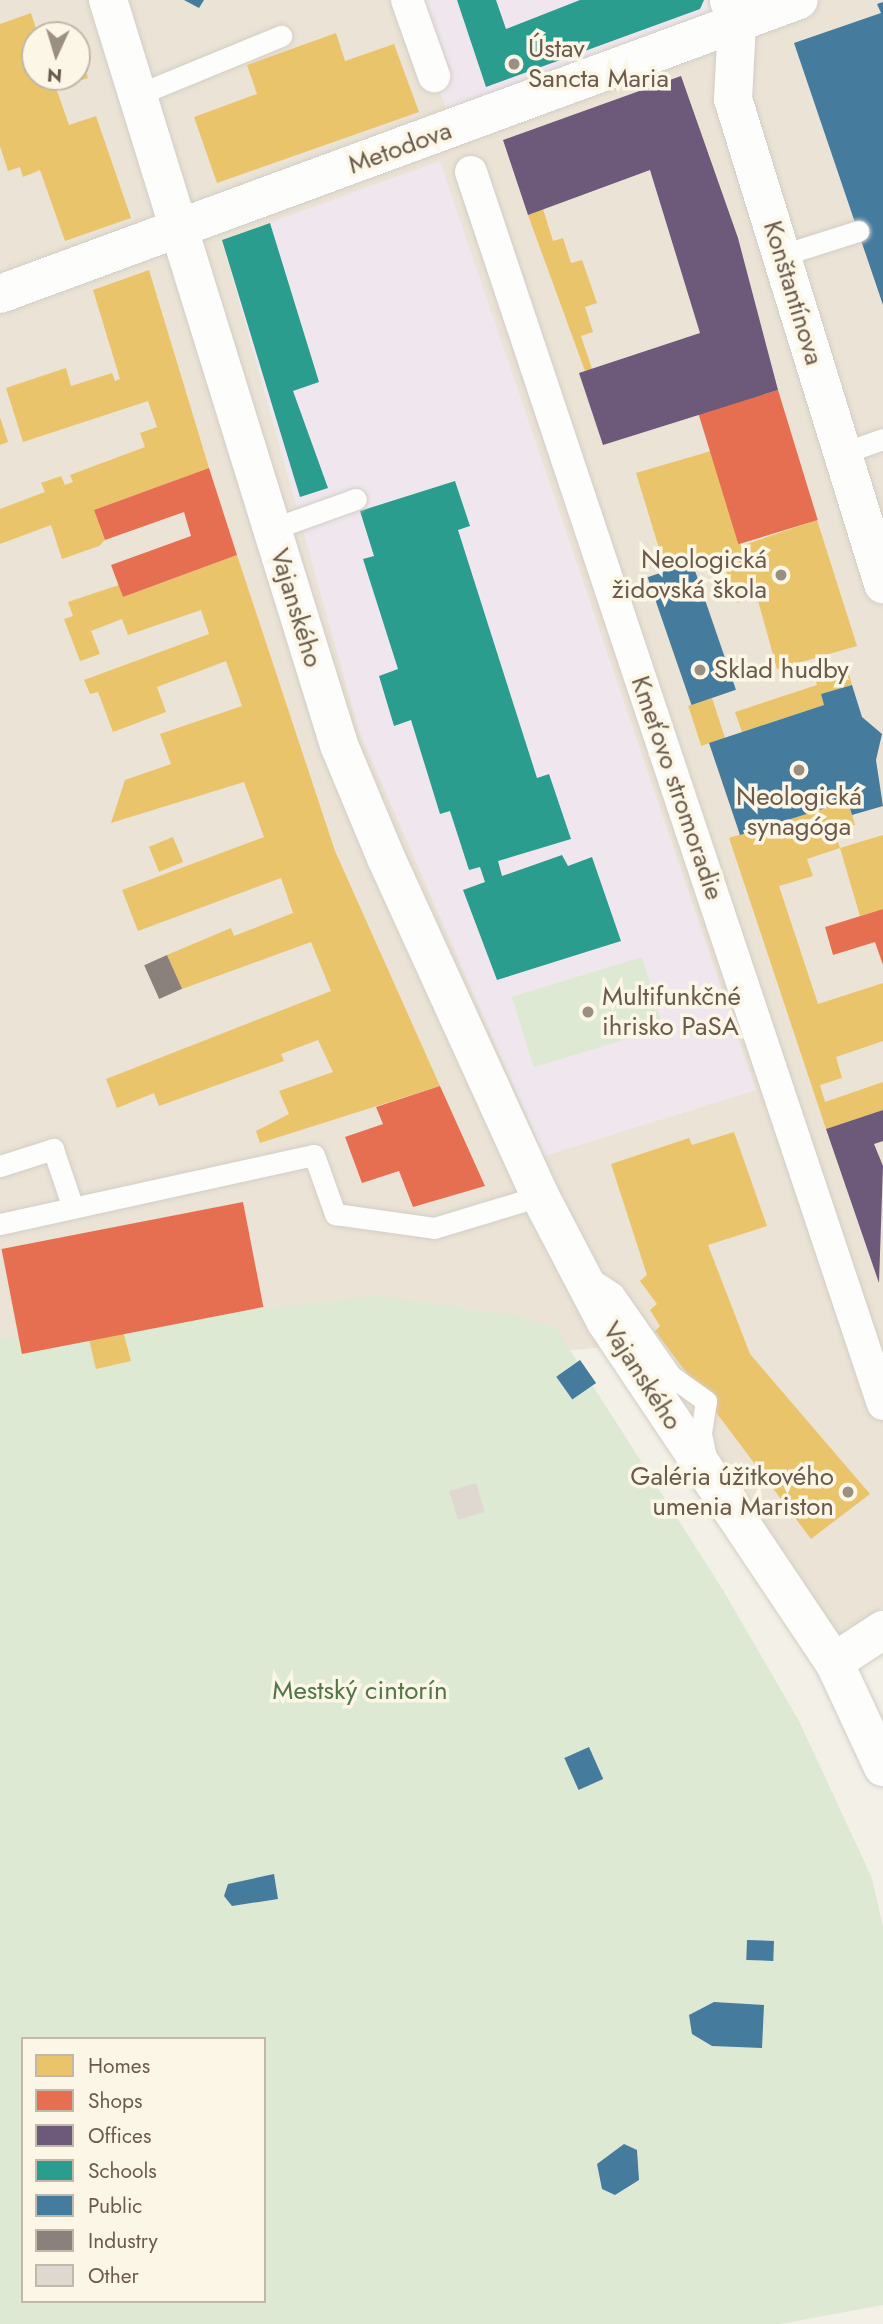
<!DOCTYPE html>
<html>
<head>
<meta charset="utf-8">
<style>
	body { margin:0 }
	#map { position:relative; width:883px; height:2324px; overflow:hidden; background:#f3f0e7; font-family:Jost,sans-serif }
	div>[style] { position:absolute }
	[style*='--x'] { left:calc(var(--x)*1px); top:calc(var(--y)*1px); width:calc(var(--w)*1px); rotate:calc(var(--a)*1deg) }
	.residential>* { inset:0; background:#ebe3d5 }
	.education>* { inset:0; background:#f0e7ee }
	.green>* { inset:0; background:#dee9d3; transform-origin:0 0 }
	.homes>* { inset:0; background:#e9c46a; transform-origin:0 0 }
	.shops>* { inset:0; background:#e76f51; transform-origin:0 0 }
	.offices>* { inset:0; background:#6d597a }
	.schools>* { inset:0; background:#2a9d8f }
	.public>* { inset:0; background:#457b9d; transform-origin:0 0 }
	.industry>* { inset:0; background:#8a817c; transform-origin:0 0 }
	.building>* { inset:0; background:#dfd8d0; transform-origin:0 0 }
	.roads { filter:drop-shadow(0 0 2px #d2cdc6) drop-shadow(0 0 2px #d2cdc6) }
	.service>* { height:21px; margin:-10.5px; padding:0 10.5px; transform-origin:10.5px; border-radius:10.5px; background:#fdfdfb }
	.pedestrian>* { height:32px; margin:-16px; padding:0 16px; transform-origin:16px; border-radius:16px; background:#fdfdfb }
	.minor>* { height:38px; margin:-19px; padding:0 19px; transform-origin:19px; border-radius:19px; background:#fdfdfb }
	.dots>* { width:19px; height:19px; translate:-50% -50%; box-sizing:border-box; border:4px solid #fcf6e7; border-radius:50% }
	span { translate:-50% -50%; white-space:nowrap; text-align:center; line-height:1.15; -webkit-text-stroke:7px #fcf6e7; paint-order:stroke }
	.poi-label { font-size:26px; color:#6c5b4c }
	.left { translate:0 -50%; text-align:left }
	.right { translate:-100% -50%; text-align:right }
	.street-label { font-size:26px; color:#6c5b4c }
	.park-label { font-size:26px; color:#537649 }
	.legend { position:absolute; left:21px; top:2037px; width:245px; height:266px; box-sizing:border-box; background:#fcf6e7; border:2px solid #c2b8a9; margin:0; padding:9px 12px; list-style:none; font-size:21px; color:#6c5b4c }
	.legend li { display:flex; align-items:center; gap:14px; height:35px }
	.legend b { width:35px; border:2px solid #c2b8a9 }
	.north { position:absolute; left:21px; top:21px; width:70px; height:70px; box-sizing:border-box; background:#fcf6e7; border:2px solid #c2b8a9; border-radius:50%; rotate:184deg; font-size:19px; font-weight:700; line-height:28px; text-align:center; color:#6c5b4c }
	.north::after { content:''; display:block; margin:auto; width:24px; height:32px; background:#9b8f82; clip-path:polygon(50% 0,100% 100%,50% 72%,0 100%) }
</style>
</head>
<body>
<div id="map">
	<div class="residential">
		<div style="clip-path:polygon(evenodd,0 0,883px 0,883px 1607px,817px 1649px,614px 1346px,134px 1392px,0 1382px,0 0,35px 35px,77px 35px,77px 77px,35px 77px,35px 35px)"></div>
	</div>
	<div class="education">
		<div style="clip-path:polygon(407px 0,711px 0,714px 11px,710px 23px,449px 117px)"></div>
		<div style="clip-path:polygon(440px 161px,756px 1090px,544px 1156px,359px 731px,222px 240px)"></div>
	</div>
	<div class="green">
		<div style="left:642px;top:957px;width:74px;height:136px;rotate:73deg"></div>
		<div style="clip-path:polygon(evenodd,378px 1296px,519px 1316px,556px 1328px,723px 1590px,799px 1721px,872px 1878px,883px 1927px,883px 2305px,780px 2324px,0 2324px,0 1339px,378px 1296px,23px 2039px,264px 2039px,264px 2301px,23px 2301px,23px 2039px)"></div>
	</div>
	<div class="homes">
		<div style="clip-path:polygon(31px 13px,38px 35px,35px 77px,77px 77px,83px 63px,88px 78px,56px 88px,69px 125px,96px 116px,131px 218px,65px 241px,40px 170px,23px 177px,20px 167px,8px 171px,0 146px,0 24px)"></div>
		<div style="clip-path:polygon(336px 33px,345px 61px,394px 44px,419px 112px,217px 183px,194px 117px,257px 94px,247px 65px)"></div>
		<div style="clip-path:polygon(543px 209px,553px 241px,563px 238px,571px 263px,582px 260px,597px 303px,585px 307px,593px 332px,581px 336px,592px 369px,585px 371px,528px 215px)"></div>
		<div style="clip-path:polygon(149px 270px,209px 468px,94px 510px,105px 540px,99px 546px,62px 559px,51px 525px,0 544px,0 509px,45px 492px,41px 483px,61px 476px,65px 485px,73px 482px,70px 475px,145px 447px,140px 433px,157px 427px,148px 401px,23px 442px,6px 388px,66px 368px,71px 386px,112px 373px,115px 381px,120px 379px,93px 290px)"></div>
		<div style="clip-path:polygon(0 417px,8px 442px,0 445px)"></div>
		<div style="clip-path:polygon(711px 451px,741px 546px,817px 520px,857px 646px,777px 669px,757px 597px,737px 603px,720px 553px,666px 571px,636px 473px)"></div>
		<div style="clip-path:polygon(237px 555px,335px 851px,440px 1086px,260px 1143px,256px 1131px,289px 1114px,279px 1091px,333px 1072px,318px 1040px,281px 1054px,284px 1061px,159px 1106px,154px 1093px,117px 1108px,106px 1079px,331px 991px,311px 942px,182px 989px,167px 955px,231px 928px,234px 936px,293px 913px,281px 878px,138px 931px,122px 890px,264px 837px,244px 782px,111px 823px,125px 780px,171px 764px,160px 734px,242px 706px,226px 661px,157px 687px,166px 712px,113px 732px,98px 692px,90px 694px,84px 680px,209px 634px,201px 610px,128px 635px,122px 619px,91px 631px,100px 654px,80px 661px,64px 619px,73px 616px,68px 602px,119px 585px,123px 597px)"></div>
		<div style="clip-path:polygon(847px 667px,852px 685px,821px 694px,824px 705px,742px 732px,735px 712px,817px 685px,815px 677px)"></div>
		<div style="left:712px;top:698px;width:42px;height:25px;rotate:72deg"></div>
		<div style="clip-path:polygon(848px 801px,855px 825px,834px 830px,840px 848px,807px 859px,813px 876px,779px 886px,818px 1004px,883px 983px,883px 1041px,836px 1057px,842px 1078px,820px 1085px,825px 1102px,883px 1082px,883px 1110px,826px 1129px,729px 838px)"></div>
		<div style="clip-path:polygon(883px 835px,883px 909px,860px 916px,840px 848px)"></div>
		<div style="left:173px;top:837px;width:27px;height:26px;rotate:68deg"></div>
		<div style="clip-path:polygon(734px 1132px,767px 1226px,708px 1245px,750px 1354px,870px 1494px,811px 1539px,655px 1331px,660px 1326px,650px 1310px,657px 1304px,640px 1281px,647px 1275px,611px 1164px,689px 1138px,692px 1145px)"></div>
		<div style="clip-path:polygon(123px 1331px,131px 1361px,96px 1369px,88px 1335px)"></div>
	</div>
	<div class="shops">
		<div style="left:778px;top:390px;width:136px;height:83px;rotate:73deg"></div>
		<div style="clip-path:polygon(209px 468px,237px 555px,123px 597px,111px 565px,191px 536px,184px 512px,105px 540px,94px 510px)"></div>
		<div style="clip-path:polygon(883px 909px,883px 965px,875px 942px,833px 955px,825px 927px)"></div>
		<div style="clip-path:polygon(440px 1086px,485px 1186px,413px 1207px,399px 1171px,362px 1183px,345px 1137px,383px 1124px,376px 1107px)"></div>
		<div style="left:243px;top:1202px;width:107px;height:246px;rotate:79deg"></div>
	</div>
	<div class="offices">
		<div style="clip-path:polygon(681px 76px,738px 238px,778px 390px,603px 445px,579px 373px,700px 333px,650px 170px,528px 215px,503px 140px)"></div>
		<div style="clip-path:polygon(883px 1110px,883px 1141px,874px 1144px,883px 1166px,879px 1283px,826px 1129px)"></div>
	</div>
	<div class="schools">
		<div style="clip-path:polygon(457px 0,496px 0,506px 29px,580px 0,704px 0,700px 9px,486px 87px)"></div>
		<div style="clip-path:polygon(270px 223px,319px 382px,293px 391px,328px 488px,300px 497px,222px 240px)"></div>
		<div style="clip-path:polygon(455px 481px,470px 526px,458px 530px,537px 778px,549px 774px,571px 839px,498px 861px,502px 876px,562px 855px,568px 866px,592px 857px,621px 941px,497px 980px,463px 890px,485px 882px,480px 867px,469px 870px,450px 811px,440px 814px,411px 720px,394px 726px,379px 676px,398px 669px,363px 559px,374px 556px,360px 511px)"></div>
	</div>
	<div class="public">
		<div style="clip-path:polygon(184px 0,204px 0,199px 8px)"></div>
		<div style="clip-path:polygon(883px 2px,883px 305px,794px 43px,881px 13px,877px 4px)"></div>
		<div style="left:692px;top:562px;width:135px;height:47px;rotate:71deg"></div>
		<div style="clip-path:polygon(852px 685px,862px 717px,882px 734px,876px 760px,883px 806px,852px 815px,848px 801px,740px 835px,709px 743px,824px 705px,821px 694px)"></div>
		<div style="left:580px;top:1360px;width:28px;height:29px;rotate:55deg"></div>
		<div style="left:589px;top:1747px;width:35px;height:27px;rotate:66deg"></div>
		<div style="clip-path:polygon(274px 1874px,278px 1899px,232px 1906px,224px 1896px,228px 1884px)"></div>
		<div style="left:747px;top:1940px;width:27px;height:20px;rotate:2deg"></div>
		<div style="clip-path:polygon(714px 2002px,764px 2005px,762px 2048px,712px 2046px,692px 2034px,689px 2015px)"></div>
		<div style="clip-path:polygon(624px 2144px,637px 2150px,639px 2180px,615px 2195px,602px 2189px,597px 2164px)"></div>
	</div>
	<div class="industry">
		<div style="left:167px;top:955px;width:37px;height:25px;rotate:66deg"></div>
	</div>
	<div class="building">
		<div style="left:476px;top:1483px;width:30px;height:28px;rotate:73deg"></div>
	</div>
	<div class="roads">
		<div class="service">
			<div style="--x:137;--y:95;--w:156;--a:-22.3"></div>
			<div style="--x:782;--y:255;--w:80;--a:-17.5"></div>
			<div style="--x:843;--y:453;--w:42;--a:-19.3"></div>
			<div style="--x:272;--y:529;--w:89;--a:-19.7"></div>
			<div style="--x:0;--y:1166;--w:56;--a:-17.8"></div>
			<div style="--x:53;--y:1149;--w:62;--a:71.3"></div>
			<div style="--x:0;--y:1224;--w:321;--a:-12.4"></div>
			<div style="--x:314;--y:1155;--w:63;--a:70.4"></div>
			<div style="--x:335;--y:1214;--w:100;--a:8"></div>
			<div style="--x:434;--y:1228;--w:111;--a:-16.8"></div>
			<div style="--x:590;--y:1278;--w:27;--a:33"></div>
			<div style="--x:613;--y:1293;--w:101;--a:55.1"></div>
			<div style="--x:671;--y:1376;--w:43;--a:35.5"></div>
			<div style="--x:706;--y:1401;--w:33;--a:99"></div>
			<div style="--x:701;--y:1434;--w:24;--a:78"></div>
		</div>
		<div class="pedestrian">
			<div style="--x:407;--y:0;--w:81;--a:70.4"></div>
			<div style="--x:471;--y:172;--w:1299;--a:71.51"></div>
		</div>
		<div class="minor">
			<div style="--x:108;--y:0;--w:780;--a:72.77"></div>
			<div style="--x:339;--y:745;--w:122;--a:67.4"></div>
			<div style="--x:386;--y:858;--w:371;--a:65.5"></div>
			<div style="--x:540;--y:1196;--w:142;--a:62.4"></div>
			<div style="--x:606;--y:1322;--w:409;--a:56.2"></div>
			<div style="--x:834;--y:1662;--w:116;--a:65"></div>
			<div style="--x:729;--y:1;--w:23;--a:70"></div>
			<div style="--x:737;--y:23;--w:76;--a:93"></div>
			<div style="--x:733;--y:99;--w:508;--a:72.81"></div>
			<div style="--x:0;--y:294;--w:851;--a:-20.2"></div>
			<div style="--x:834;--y:1662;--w:59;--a:-33.1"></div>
		</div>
	</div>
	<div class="dots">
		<div style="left:514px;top:64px;background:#9b8f82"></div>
		<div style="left:781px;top:575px;background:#9b8f82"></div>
		<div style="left:700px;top:670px;background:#9b8f82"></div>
		<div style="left:799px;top:770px;background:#9b8f82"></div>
		<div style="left:588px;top:1012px;background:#9b8f82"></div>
		<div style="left:848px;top:1492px;background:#9b8f82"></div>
	</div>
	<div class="poi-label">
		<span class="left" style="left:528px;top:64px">Ústav<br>Sancta Maria</span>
		<span class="right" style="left:767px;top:575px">Neologická<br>židovská škola</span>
		<span class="left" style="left:714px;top:670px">Sklad hudby</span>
		<span style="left:799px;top:812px">Neologická<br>synagóga</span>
		<span class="left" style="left:602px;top:1012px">Multifunkčné<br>ihrisko PaSA</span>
		<span class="right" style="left:834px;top:1492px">Galéria úžitkového<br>umenia Mariston</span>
	</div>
	<div class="street-label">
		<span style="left:400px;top:148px;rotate:-20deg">Metodova</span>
		<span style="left:793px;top:293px;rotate:73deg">Konštantínova</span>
		<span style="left:296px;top:608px;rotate:73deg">Vajanského</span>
		<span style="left:677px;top:788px;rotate:71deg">Kmeťovo stromoradie</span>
		<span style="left:642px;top:1376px;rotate:57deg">Vajanského</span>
	</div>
	<div class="park-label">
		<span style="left:360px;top:1691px">Mestský cintorín</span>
	</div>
	<ul class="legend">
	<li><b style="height:19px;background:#e9c46a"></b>Homes</li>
	<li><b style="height:19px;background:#e76f51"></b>Shops</li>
	<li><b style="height:19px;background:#6d597a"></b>Offices</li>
	<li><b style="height:19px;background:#2a9d8f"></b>Schools</li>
	<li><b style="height:19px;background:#457b9d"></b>Public</li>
	<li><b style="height:19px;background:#8a817c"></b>Industry</li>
	<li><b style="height:19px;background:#dfd8d0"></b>Other</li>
	</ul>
	<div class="north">N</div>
</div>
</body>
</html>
